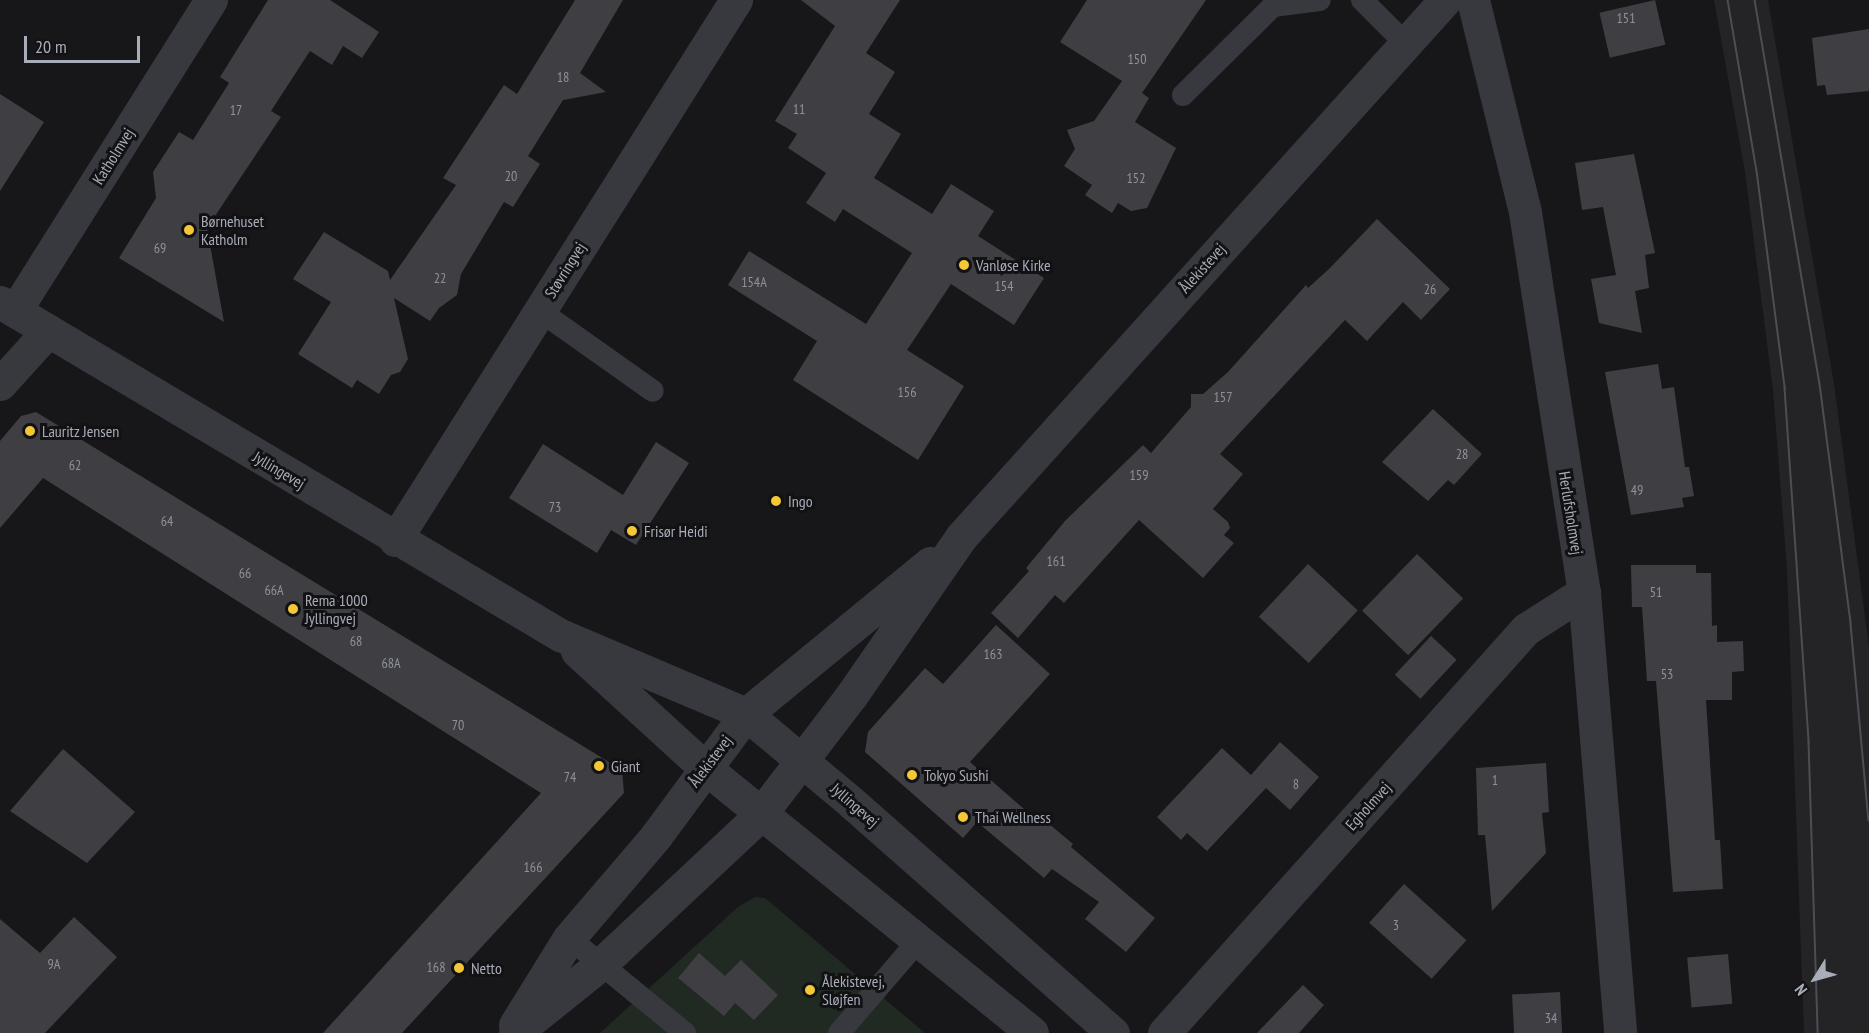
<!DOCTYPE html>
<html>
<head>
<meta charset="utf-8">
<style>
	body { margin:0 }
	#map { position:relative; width:1869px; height:1033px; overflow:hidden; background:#171719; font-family:"PT Sans Narrow",sans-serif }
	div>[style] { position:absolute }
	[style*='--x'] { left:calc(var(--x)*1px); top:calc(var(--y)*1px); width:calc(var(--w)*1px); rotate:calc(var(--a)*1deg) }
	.built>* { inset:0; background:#242326 }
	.green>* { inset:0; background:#212923 }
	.building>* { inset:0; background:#3f3f43; transform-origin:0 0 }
	.service>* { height:22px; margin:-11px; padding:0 11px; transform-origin:11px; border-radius:11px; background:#38393e }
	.minor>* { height:33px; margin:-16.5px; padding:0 16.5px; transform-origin:16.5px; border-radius:16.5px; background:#38393e }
	.tertiary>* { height:33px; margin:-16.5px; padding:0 16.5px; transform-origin:16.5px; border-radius:16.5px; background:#38393e }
	.tram>* { height:1.5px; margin:-0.75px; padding:0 0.75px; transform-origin:0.75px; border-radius:0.75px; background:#4d4e55 }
	.dots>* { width:16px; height:16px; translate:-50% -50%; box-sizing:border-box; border:3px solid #121214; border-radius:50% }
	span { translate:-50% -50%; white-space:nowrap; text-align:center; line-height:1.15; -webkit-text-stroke:6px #121214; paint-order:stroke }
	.number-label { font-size:14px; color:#8e929c }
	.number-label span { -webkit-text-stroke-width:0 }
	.street-label { font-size:16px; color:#a9adb9 }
	.poi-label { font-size:16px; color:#a9adb9 }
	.left { translate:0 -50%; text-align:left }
	.north { position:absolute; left:1785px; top:949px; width:60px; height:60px; -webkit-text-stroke:4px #121214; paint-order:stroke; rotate:233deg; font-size:16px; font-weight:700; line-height:24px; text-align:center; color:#a9adb9 }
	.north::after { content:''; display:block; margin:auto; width:21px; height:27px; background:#a9adb9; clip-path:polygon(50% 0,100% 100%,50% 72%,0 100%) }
	.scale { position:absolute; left:24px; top:36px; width:116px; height:27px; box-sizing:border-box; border:3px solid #a9adb9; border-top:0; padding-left:8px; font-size:18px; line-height:21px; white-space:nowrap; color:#a9adb9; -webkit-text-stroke:4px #121214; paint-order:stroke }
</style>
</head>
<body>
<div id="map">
	<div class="built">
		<div style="clip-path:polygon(1714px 0,1768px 0,1834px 384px,1869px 647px,1869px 1033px,1804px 1033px,1787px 569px,1773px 390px,1745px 172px)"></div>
	</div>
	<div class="green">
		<div style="clip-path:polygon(755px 897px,765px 898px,925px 1033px,600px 1033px,738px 907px)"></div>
	</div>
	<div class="building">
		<div style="clip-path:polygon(268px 0,330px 0,379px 32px,362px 58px,343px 46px,332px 65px,310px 51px,271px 111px,281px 117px,207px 228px,224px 322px,119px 258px,156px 198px,153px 172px,179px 132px,193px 140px,229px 83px,220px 77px)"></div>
		<div style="clip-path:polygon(575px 0,623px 0,580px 73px,606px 92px,563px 100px,528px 156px,540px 164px,513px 207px,504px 202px,461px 274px,457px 295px,439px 308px,430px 321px,394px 298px,408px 359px,400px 372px,391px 375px,379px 394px,357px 380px,352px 388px,298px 354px,331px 302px,293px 279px,324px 232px,388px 271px,390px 280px,456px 185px,443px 178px,504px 85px,517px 94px)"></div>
		<div style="clip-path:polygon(801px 0,900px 0,866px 53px,895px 72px,869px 114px,901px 134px,874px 178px,932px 214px,951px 184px,994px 211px,978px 236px,1044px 278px,1014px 325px,951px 284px,907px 350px,964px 386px,918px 460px,793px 380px,817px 341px,728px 285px,749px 251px,866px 324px,912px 253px,843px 209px,835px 222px,806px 203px,826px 173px,788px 148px,797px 134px,775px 121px,835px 26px)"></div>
		<div style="clip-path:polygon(1087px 0,1206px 0,1142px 93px,1149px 98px,1135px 122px,1176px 148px,1147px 208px,1131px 211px,1118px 203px,1112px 213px,1085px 195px,1092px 185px,1064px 166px,1075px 149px,1067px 130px,1094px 121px,1122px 81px,1060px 42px)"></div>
		<div style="left:1655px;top:0;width:46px;height:57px;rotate:77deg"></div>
		<div style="clip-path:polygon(1869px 29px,1869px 91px,1827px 95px,1825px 85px,1817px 86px,1812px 38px)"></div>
		<div style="clip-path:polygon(0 94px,44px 122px,0 191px)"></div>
		<div style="clip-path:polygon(1634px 154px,1655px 253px,1645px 255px,1649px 288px,1635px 291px,1642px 333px,1599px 323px,1591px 279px,1616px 275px,1603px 207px,1582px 210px,1575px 163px)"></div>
		<div style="clip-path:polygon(1377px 219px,1450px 289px,1421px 320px,1403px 302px,1367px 341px,1345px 320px,1220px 454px,1243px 474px,1213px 509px,1228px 522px,1230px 528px,1224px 535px,1234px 543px,1203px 578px,1139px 520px,1064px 603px,1055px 595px,1018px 638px,991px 613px,1029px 571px,1026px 568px,1065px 521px,1143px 445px,1151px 453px,1191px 407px,1191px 394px,1203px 394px,1228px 372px,1306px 285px,1308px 288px,1329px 269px)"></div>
		<div style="clip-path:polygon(1658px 364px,1662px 389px,1674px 387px,1685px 467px,1689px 467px,1694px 496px,1682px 498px,1684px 507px,1631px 515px,1605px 372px)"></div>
		<div style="clip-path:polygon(1433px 409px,1482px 454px,1454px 485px,1448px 480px,1428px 501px,1382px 462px)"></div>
		<div style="clip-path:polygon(36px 412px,622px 770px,624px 793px,402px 1033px,323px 1033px,541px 793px,43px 478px,0 528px,0 441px,21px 416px)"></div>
		<div style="clip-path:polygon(656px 442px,689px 463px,636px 545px,611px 530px,597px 553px,509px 498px,543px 444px,623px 495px)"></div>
		<div style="left:1417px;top:554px;width:64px;height:79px;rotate:44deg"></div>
		<div style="left:1308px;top:564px;width:68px;height:72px;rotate:43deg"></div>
		<div style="clip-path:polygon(1631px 565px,1696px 565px,1696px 573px,1711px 573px,1712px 626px,1717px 625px,1717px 642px,1743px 641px,1744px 671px,1732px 672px,1732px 700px,1706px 700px,1715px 840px,1720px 840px,1723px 889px,1673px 892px,1656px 681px,1647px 681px,1642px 607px,1632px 607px)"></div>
		<div style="clip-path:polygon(996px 625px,1050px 674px,970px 762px,1039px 822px,1042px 818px,1073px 844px,1071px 847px,1155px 918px,1126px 952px,1085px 919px,1099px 902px,1052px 869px,1044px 878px,977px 822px,963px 838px,865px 752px,868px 732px,925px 668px,943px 684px)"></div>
		<div style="left:1431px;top:636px;width:35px;height:53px;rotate:43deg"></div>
		<div style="clip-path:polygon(1280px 742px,1319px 777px,1290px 810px,1266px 788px,1207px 851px,1187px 833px,1181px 840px,1157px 817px,1222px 748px,1251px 775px)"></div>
		<div style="clip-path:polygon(63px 749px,135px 812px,87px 863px,10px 811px)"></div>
		<div style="clip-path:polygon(1546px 763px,1549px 812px,1542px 813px,1546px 853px,1492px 911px,1485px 835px,1478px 835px,1476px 768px)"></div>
		<div style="left:1404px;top:884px;width:84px;height:52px;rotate:42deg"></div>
		<div style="clip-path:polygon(74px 917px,117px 957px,45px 1033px,0 1033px,0 919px,40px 953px)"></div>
		<div style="clip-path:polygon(699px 953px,725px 976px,741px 960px,778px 995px,754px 1020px,735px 1003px,724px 1016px,678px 978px)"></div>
		<div style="left:1728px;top:954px;width:50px;height:41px;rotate:85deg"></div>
		<div style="clip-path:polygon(1303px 985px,1324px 1005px,1299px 1033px,1257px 1033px)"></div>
		<div style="left:1560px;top:992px;width:41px;height:48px;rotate:87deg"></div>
	</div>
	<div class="service">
		<div style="--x:1362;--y:0;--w:61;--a:45"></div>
		<div style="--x:1183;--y:95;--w:127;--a:-44.7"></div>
		<div style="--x:1273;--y:6;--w:47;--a:-7.3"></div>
		<div style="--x:540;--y:311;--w:138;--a:35.3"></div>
		<div style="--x:569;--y:938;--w:150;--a:39.3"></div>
		<div style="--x:839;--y:1033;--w:123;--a:-49.3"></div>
	</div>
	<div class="minor">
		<div style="--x:1473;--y:0;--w:218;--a:76.2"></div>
		<div style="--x:1525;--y:212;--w:385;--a:81.2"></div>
		<div style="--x:1584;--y:592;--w:442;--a:85.3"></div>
		<div style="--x:15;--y:311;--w:368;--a:-57.8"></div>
		<div style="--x:0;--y:384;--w:72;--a:-47.8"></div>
		<div style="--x:395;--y:540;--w:639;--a:-57.73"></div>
		<div style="--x:1164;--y:1033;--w:542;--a:-48.14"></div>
		<div style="--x:1526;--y:629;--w:69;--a:-32.5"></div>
	</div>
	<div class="tertiary">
		<div style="--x:0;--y:302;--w:652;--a:30.74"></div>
		<div style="--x:560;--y:635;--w:202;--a:23"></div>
		<div style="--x:746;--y:714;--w:138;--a:40"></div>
		<div style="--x:852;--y:803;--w:348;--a:41.4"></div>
		<div style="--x:577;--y:651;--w:172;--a:42.4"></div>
		<div style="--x:704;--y:767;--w:422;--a:39"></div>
		<div style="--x:515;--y:1025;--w:102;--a:-58.2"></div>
		<div style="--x:569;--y:938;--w:134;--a:-49.5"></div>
		<div style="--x:656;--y:836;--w:152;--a:-53.6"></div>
		<div style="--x:746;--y:714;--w:238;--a:-39.4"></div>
		<div style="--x:515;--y:1033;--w:110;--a:-38.7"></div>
		<div style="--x:601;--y:964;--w:218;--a:-43.1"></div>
		<div style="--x:760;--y:815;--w:150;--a:-52.6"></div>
		<div style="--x:851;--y:696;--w:193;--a:-55.3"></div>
		<div style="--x:961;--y:537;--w:723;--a:-47.97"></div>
	</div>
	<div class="tram">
		<div style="--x:1728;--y:0;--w:173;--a:80.4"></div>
		<div style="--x:1757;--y:171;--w:219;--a:82.6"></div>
		<div style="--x:1785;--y:388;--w:355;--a:86.1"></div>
		<div style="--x:1809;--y:742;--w:291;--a:88.2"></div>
		<div style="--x:1755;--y:0;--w:389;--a:80.4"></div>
		<div style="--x:1820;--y:384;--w:242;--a:82.6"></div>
		<div style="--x:1851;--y:624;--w:197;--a:84.8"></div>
	</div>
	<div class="dots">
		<div style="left:189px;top:230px;background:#f3c735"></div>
		<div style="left:964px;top:265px;background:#f3c735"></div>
		<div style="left:30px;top:431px;background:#f3c735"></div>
		<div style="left:776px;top:501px;background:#f3c735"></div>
		<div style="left:632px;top:531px;background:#f3c735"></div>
		<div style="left:293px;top:609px;background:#f3c735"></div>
		<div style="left:599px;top:766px;background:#f3c735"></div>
		<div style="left:912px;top:775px;background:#f3c735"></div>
		<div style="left:963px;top:817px;background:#f3c735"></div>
		<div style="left:459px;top:968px;background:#f3c735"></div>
		<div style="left:810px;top:990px;background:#f3c735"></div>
	</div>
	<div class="number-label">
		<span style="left:1626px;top:18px">151</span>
		<span style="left:1137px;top:59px">150</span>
		<span style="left:563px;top:77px">18</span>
		<span style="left:799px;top:109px">11</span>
		<span style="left:236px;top:110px">17</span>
		<span style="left:511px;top:176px">20</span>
		<span style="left:1136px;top:178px">152</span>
		<span style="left:160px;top:248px">69</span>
		<span style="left:440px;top:278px">22</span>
		<span style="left:754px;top:282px">154A</span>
		<span style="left:1004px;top:286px">154</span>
		<span style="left:1430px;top:289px">26</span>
		<span style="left:907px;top:392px">156</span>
		<span style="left:1223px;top:397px">157</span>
		<span style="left:1462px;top:454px">28</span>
		<span style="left:75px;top:465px">62</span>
		<span style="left:1139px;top:475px">159</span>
		<span style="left:1637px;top:490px">49</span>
		<span style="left:555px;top:507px">73</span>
		<span style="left:167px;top:521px">64</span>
		<span style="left:1056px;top:561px">161</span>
		<span style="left:245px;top:573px">66</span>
		<span style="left:274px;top:590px">66A</span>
		<span style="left:1656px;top:592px">51</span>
		<span style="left:356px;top:641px">68</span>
		<span style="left:993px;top:654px">163</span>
		<span style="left:391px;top:663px">68A</span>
		<span style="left:1667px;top:674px">53</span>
		<span style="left:458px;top:725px">70</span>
		<span style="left:570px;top:777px">74</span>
		<span style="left:1495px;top:780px">1</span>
		<span style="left:1296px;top:784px">8</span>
		<span style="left:533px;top:867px">166</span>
		<span style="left:1396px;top:925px">3</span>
		<span style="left:54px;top:964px">9A</span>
		<span style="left:436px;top:967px">168</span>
		<span style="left:1551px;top:1018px">34</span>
	</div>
	<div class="street-label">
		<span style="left:113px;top:156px;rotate:-58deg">Katholmvej</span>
		<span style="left:1202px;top:268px;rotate:-48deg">Ålekistevej</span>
		<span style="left:565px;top:270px;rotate:-58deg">Støvringvej</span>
		<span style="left:279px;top:470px;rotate:31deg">Jyllingevej</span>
		<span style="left:1571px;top:513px;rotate:81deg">Herlufsholmvej</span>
		<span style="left:710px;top:761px;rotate:-53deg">Ålekistevej</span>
		<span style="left:855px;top:805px;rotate:41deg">Jyllingevej</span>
		<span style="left:1368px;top:806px;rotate:-48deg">Egholmvej</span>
	</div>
	<div class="poi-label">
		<span class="left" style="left:201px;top:230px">Børnehuset<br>Katholm</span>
		<span class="left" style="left:976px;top:265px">Vanløse Kirke</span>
		<span class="left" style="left:42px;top:431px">Lauritz Jensen</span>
		<span class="left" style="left:788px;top:501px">Ingo</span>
		<span class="left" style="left:644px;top:531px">Frisør Heidi</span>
		<span class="left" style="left:305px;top:609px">Rema 1000<br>Jyllingvej</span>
		<span class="left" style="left:611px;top:766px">Giant</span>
		<span class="left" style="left:924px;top:775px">Tokyo Sushi</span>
		<span class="left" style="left:975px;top:817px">Thai Wellness</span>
		<span class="left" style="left:471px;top:968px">Netto</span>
		<span class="left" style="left:822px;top:990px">Ålekistevej,<br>Sløjfen</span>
	</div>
	<div class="north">N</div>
	<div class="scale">20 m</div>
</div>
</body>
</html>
